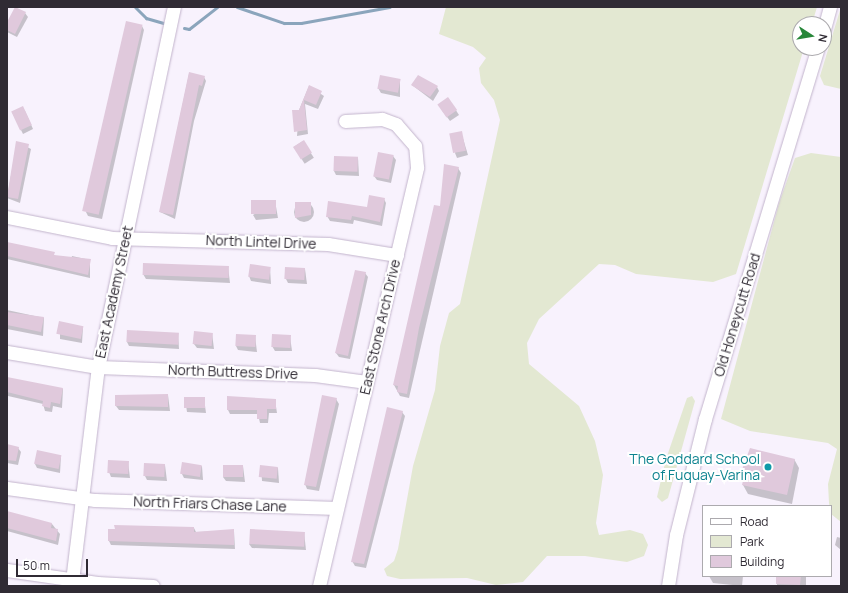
<!DOCTYPE html>
<html>
<head>
<meta charset="utf-8">
<style>
	body { margin:0 }
	#map { position:relative; width:848px; height:593px; overflow:hidden; background:#f8f2fd; font-family:Manrope,sans-serif }
	div>[style] { position:absolute }
	[style*='--x'] { left:calc(var(--x)*1px); top:calc(var(--y)*1px); width:calc(var(--w)*1px); rotate:calc(var(--a)*1deg) }
	.green>* { inset:0; background:#e3e8d2 }
	.shadow>* { inset:0; background:#0003; transform-origin:0 0 }
	.round { border-radius:50% }
	.stream>* { height:3px; margin:-1.5px; padding:0 1.5px; transform-origin:1.5px; border-radius:1.5px; background:#8ba5bc }
	.building>* { inset:0; background:#e0c9dc; transform-origin:0 0 }
	.roads { filter:drop-shadow(0 0 1px #c2b4cc) drop-shadow(0 0 1px #c2b4cc) }
	.minor>* { height:13px; margin:-6.5px; padding:0 6.5px; transform-origin:6.5px; border-radius:6.5px; background:#fff }
	.dots>* { width:11px; height:11px; translate:-50% -50%; box-sizing:border-box; border:2px solid #fff; border-radius:50% }
	span { translate:-50% -50%; white-space:nowrap; text-align:center; line-height:1.15; -webkit-text-stroke:4px #fff; paint-order:stroke }
	.street-label { font-size:14px; color:#302b34 }
	.culture-label { font-size:14px; color:#0d838f }
	.right { translate:-100% -50%; text-align:right }
	.frame { position:absolute; inset:0; border:8px solid #302b34; pointer-events:none }
	.legend { position:absolute; left:702px; top:505px; width:130px; height:72px; box-sizing:border-box; background:#fff; border:1px solid #acaaae; margin:0; padding:5px 7px; list-style:none; font-size:12px; color:#302b34 }
	.legend li { display:flex; align-items:center; gap:8px; height:20px }
	.legend b { width:20px; border:1px solid #acaaae }
	.north { position:absolute; left:792px; top:16px; width:40px; height:40px; box-sizing:border-box; background:#fff; border:1px solid #acaaae; border-radius:50%; rotate:102deg; font-size:11px; font-weight:700; line-height:16px; text-align:center; color:#302b34 }
	.north::after { content:''; display:block; margin:auto; width:14px; height:18px; background:#28873a; clip-path:polygon(50% 0,100% 100%,50% 72%,0 100%) }
	.scale { position:absolute; left:16px; top:559px; width:72px; height:18px; box-sizing:border-box; border:2px solid #302b34; border-top:0; padding-left:5px; font-size:12px; line-height:14px; white-space:nowrap; color:#302b34; -webkit-text-stroke:3px #fff; paint-order:stroke }
</style>
</head>
<body>
<div id="map">
	<div class="green">
		<div style="clip-path:polygon(446px 7px,817px 7px,812px 24px,800px 24px,800px 48px,804px 48px,736px 274px,713px 282px,636px 274px,615px 265px,599px 264px,539px 319px,527px 343px,529px 364px,579px 406px,595px 441px,603px 475px,596px 523px,599px 535px,630px 530px,643px 534px,648px 545px,644px 556px,627px 562px,585px 556px,547px 556px,523px 582px,496px 585px,467px 578px,400px 579px,387px 576px,384px 569px,394px 561px,398px 549px,413px 466px,435px 390px,440px 346px,449px 313px,460px 304px,500px 120px,494px 100px,481px 83px,479px 68px,486px 58px,473px 47px,439px 34px)"></div>
		<div style="clip-path:polygon(841px 7px,841px 89px,824px 85px,820px 76px)"></div>
		<div style="clip-path:polygon(811px 153px,841px 157px,841px 522px,831px 514px,829px 503px,828px 484px,837px 449px,828px 443px,750px 431px,721px 419px,779px 203px,795px 158px)"></div>
		<div style="clip-path:polygon(692px 396px,695px 401px,668px 498px,662px 502px,657px 497px,666px 459px,687px 398px)"></div>
	</div>
	<div class="shadow">
		<div style="clip-path:polygon(25px 13px,28px 17px,17px 37px,7px 32px,7px 24px)"></div>
		<div style="clip-path:polygon(142px 26px,144px 30px,102px 219px,88px 216px,86px 212px)"></div>
		<div style="clip-path:polygon(189px 74px,204px 77px,206px 81px,194px 121px,175px 219px,160px 212px)"></div>
		<div style="clip-path:polygon(400px 80px,400px 97px,381px 93px,378px 88px)"></div>
		<div style="clip-path:polygon(412px 85px,437px 87px,439px 91px,433px 101px)"></div>
		<div style="clip-path:polygon(309px 86px,324px 96px,318px 109px,305px 104px,308px 134px,297px 136px,299px 110px)"></div>
		<div style="clip-path:polygon(448px 98px,459px 115px,450px 121px,441px 109px)"></div>
		<div style="clip-path:polygon(25px 111px,33px 129px,23px 134px,12px 112px)"></div>
		<div style="clip-path:polygon(461px 132px,468px 155px,457px 158px,455px 153px)"></div>
		<div style="left:303px;top:141px;width:20px;height:11px;rotate:57deg"></div>
		<div style="clip-path:polygon(17px 142px,31px 149px,20px 203px,7px 198px)"></div>
		<div style="clip-path:polygon(393px 156px,396px 160px,391px 183px,377px 180px,374px 176px)"></div>
		<div style="clip-path:polygon(358px 158px,359px 176px,336px 175px,334px 171px)"></div>
		<div style="clip-path:polygon(458px 168px,461px 173px,409px 398px,400px 396px,394px 385px,440px 207px)"></div>
		<div style="clip-path:polygon(384px 199px,386px 203px,382px 226px,354px 220px,353px 224px,330px 221px,327px 216px,367px 208px)"></div>
		<div style="clip-path:polygon(275px 201px,278px 218px,256px 220px,253px 215px)"></div>
		<div class="round" style="left:294px;top:202px;width:20px;height:20px"></div>
		<div style="clip-path:polygon(7px 243px,71px 260px,72px 256px,90px 260px,90px 278px,7px 259px)"></div>
		<div style="clip-path:polygon(228px 267px,230px 283px,146px 279px,143px 274px)"></div>
		<div style="clip-path:polygon(270px 268px,271px 284px,251px 281px,249px 276px)"></div>
		<div style="clip-path:polygon(305px 269px,307px 284px,288px 283px,286px 279px)"></div>
		<div style="clip-path:polygon(365px 273px,368px 277px,350px 359px,339px 357px,336px 353px)"></div>
		<div style="clip-path:polygon(7px 310px,44px 318px,43px 336px,7px 329px)"></div>
		<div style="clip-path:polygon(60px 322px,83px 327px,82px 343px,60px 339px)"></div>
		<div style="clip-path:polygon(212px 333px,214px 349px,197px 348px,194px 344px)"></div>
		<div style="clip-path:polygon(178px 334px,179px 349px,129px 346px,127px 342px)"></div>
		<div style="clip-path:polygon(255px 336px,257px 352px,238px 350px,236px 346px)"></div>
		<div style="clip-path:polygon(290px 336px,292px 351px,275px 351px,272px 346px)"></div>
		<div style="clip-path:polygon(7px 378px,63px 389px,62px 408px,53px 406px,52px 412px,45px 411px,43px 404px,8px 396px)"></div>
		<div style="clip-path:polygon(168px 395px,170px 411px,119px 410px,116px 406px,116px 396px)"></div>
		<div style="clip-path:polygon(185px 398px,204px 398px,206px 413px,187px 412px)"></div>
		<div style="clip-path:polygon(336px 399px,339px 404px,319px 491px,307px 489px,305px 484px)"></div>
		<div style="clip-path:polygon(275px 400px,277px 413px,269px 413px,268px 423px,260px 423px,258px 414px,230px 414px,228px 410px)"></div>
		<div style="clip-path:polygon(402px 412px,405px 416px,366px 568px,355px 566px,352px 561px)"></div>
		<div style="clip-path:polygon(7px 446px,18px 448px,21px 452px,18px 465px,7px 463px)"></div>
		<div style="clip-path:polygon(61px 456px,60px 473px,37px 468px,35px 464px)"></div>
		<div style="clip-path:polygon(745px 459px,794px 459px,799px 468px,792px 504px,748px 494px,743px 485px)"></div>
		<div style="clip-path:polygon(128px 462px,130px 478px,111px 477px,109px 472px)"></div>
		<div style="clip-path:polygon(165px 465px,167px 481px,147px 480px,145px 476px)"></div>
		<div style="clip-path:polygon(202px 466px,203px 480px,184px 478px,182px 474px)"></div>
		<div style="clip-path:polygon(243px 466px,245px 482px,226px 481px,223px 477px)"></div>
		<div style="clip-path:polygon(261px 466px,278px 468px,279px 483px,262px 481px)"></div>
		<div style="clip-path:polygon(7px 513px,52px 524px,60px 534px,58px 545px,7px 531px)"></div>
		<div style="clip-path:polygon(194px 528px,196px 532px,234px 531px,235px 549px,111px 545px,109px 541px,109px 530px)"></div>
		<div style="clip-path:polygon(304px 532px,306px 550px,252px 548px,249px 544px)"></div>
		<div style="clip-path:polygon(837px 537px,841px 538px,841px 550px,835px 545px)"></div>
		<div style="clip-path:polygon(709px 576px,743px 576px,742px 586px,713px 583px)"></div>
		<div style="left:777px;top:576px;width:29px;height:10px"></div>
	</div>
	<div class="stream">
		<div style="--x:135;--y:7;--w:16;--a:45"></div>
		<div style="--x:146;--y:18;--w:18;--a:16"></div>
		<div style="--x:237;--y:7;--w:50;--a:18.8"></div>
		<div style="--x:284;--y:23;--w:17;--a:0"></div>
		<div style="--x:301;--y:23;--w:90;--a:-10.2"></div>
		<div style="--x:184;--y:28;--w:5;--a:11"></div>
		<div style="--x:189;--y:29;--w:36;--a:-38"></div>
	</div>
	<div class="building">
		<div style="clip-path:polygon(15px 7px,26px 12px,15px 34px,7px 30px,7px 22px)"></div>
		<div style="left:126px;top:21px;width:17px;height:195px;rotate:13deg"></div>
		<div style="clip-path:polygon(189px 72px,205px 76px,202px 86px,199px 85px,173px 215px,159px 212px)"></div>
		<div style="left:380px;top:75px;width:21px;height:14px;rotate:11deg"></div>
		<div style="clip-path:polygon(418px 75px,438px 86px,430px 97px,411px 85px)"></div>
		<div style="clip-path:polygon(309px 85px,322px 91px,316px 105px,304px 100px,307px 130px,294px 132px,292px 110px,299px 110px)"></div>
		<div style="left:448px;top:97px;width:16px;height:13px;rotate:55deg"></div>
		<div style="left:23px;top:106px;width:21px;height:13px;rotate:65deg"></div>
		<div style="left:462px;top:131px;width:20px;height:13px;rotate:79deg"></div>
		<div style="left:304px;top:140px;width:15px;height:13px;rotate:58deg"></div>
		<div style="clip-path:polygon(16px 141px,29px 144px,18px 199px,7px 197px)"></div>
		<div style="left:378px;top:152px;width:16px;height:25px;rotate:11deg"></div>
		<div style="left:334px;top:156px;width:24px;height:15px;rotate:2deg"></div>
		<div style="clip-path:polygon(444px 164px,459px 167px,419px 328px,407px 394px,397px 392px,398px 386px,393px 385px,434px 205px,440px 206px)"></div>
		<div style="clip-path:polygon(369px 195px,385px 198px,380px 222px,352px 216px,351px 220px,326px 217px,328px 201px,367px 207px)"></div>
		<div style="left:276px;top:200px;width:14px;height:25px;rotate:90deg"></div>
		<div style="clip-path:polygon(295px 202px,311px 202px,311px 215px,295px 218px)"></div>
		<div style="clip-path:polygon(7px 242px,55px 252px,54px 255px,91px 259px,88px 275px,7px 256px)"></div>
		<div style="left:143px;top:263px;width:86px;height:12px;rotate:2deg"></div>
		<div style="left:250px;top:264px;width:21px;height:13px;rotate:8deg"></div>
		<div style="left:285px;top:267px;width:20px;height:12px;rotate:3deg"></div>
		<div style="clip-path:polygon(355px 270px,366px 272px,348px 356px,335px 353px)"></div>
		<div style="clip-path:polygon(7px 312px,44px 317px,41px 332px,7px 325px)"></div>
		<div style="left:59px;top:321px;width:25px;height:13px;rotate:12deg"></div>
		<div style="left:127px;top:330px;width:52px;height:12px;rotate:3deg"></div>
		<div style="left:194px;top:331px;width:19px;height:13px;rotate:6deg"></div>
		<div style="left:236px;top:334px;width:20px;height:12px;rotate:3deg"></div>
		<div style="left:272px;top:334px;width:19px;height:13px;rotate:3deg"></div>
		<div style="clip-path:polygon(7px 377px,63px 388px,60px 404px,51px 402px,50px 408px,42px 406px,43px 401px,7px 392px)"></div>
		<div style="clip-path:polygon(168px 394px,168px 407px,115px 406px,115px 395px)"></div>
		<div style="clip-path:polygon(322px 395px,337px 398px,316px 487px,304px 485px)"></div>
		<div style="clip-path:polygon(227px 396px,276px 399px,276px 409px,267px 409px,267px 419px,257px 419px,257px 410px,227px 410px)"></div>
		<div style="left:184px;top:397px;width:21px;height:11px"></div>
		<div style="clip-path:polygon(387px 407px,403px 411px,364px 564px,351px 562px)"></div>
		<div style="clip-path:polygon(7px 444px,19px 447px,16px 461px,7px 460px)"></div>
		<div style="clip-path:polygon(750px 448px,795px 459px,787px 495px,742px 485px,744px 476px,740px 475px)"></div>
		<div style="left:37px;top:450px;width:25px;height:14px;rotate:12deg"></div>
		<div style="left:108px;top:460px;width:21px;height:13px;rotate:3deg"></div>
		<div style="left:182px;top:462px;width:20px;height:12px;rotate:9deg"></div>
		<div style="left:144px;top:463px;width:21px;height:13px;rotate:3deg"></div>
		<div style="left:223px;top:465px;width:20px;height:12px"></div>
		<div style="left:260px;top:465px;width:18px;height:12px;rotate:6deg"></div>
		<div style="clip-path:polygon(7px 511px,52px 523px,51px 528px,58px 529px,56px 541px,7px 528px)"></div>
		<div style="clip-path:polygon(114px 525px,194px 527px,194px 532px,234px 529px,234px 545px,108px 541px,108px 529px,115px 529px)"></div>
		<div style="left:250px;top:529px;width:55px;height:15px;rotate:3deg"></div>
		<div style="clip-path:polygon(776px 576px,801px 576px,800px 585px,776px 584px)"></div>
	</div>
	<div class="roads">
		<div class="minor">
			<div style="--x:824;--y:29;--w:23;--a:-75"></div>
			<div style="--x:7;--y:217;--w:107;--a:11.3"></div>
			<div style="--x:112;--y:238;--w:216;--a:1.6"></div>
			<div style="--x:328;--y:244;--w:70;--a:9.1"></div>
			<div style="--x:7;--y:352;--w:92;--a:9.4"></div>
			<div style="--x:98;--y:367;--w:217;--a:2.1"></div>
			<div style="--x:315;--y:375;--w:52;--a:7.7"></div>
			<div style="--x:7;--y:488;--w:89;--a:7.8"></div>
			<div style="--x:95;--y:500;--w:242;--a:1.9"></div>
			<div style="--x:7;--y:570;--w:91;--a:8.2"></div>
			<div style="--x:97;--y:583;--w:56;--a:3.1"></div>
			<div style="--x:72;--y:581;--w:216;--a:-83.1"></div>
			<div style="--x:98;--y:367;--w:368;--a:-78.1"></div>
			<div style="--x:319;--y:586;--w:430;--a:-76.8"></div>
			<div style="--x:417;--y:167;--w:21;--a:-95"></div>
			<div style="--x:415;--y:146;--w:29;--a:-131"></div>
			<div style="--x:396;--y:124;--w:15;--a:-160"></div>
			<div style="--x:382;--y:119;--w:37;--a:177"></div>
			<div style="--x:668;--y:586;--w:52;--a:-81.1"></div>
			<div style="--x:676;--y:535;--w:120;--a:-76"></div>
			<div style="--x:705;--y:419;--w:388;--a:-73.1"></div>
		</div>
	</div>
	<div class="dots">
		<div style="left:768px;top:467px;background:#0f9aa8"></div>
	</div>
	<div class="street-label">
		<span style="left:261px;top:242px;rotate:2deg">North Lintel Drive</span>
		<span style="left:114px;top:292px;rotate:-78deg">East Academy Street</span>
		<span style="left:737px;top:315px;rotate:-73deg">Old Honeycutt Road</span>
		<span style="left:380px;top:327px;rotate:-77deg">East Stone Arch Drive</span>
		<span style="left:233px;top:372px;rotate:2deg">North Buttress Drive</span>
		<span style="left:210px;top:504px;rotate:2deg">North Friars Chase Lane</span>
	</div>
	<div class="culture-label">
		<span class="right" style="left:760px;top:467px">The Goddard School<br>of Fuquay-Varina</span>
	</div>
	<div class="frame"></div>
	<ul class="legend">
	<li><b style="height:5px;background:#fff"></b>Road</li>
	<li><b style="height:11px;background:#e3e8d2"></b>Park</li>
	<li><b style="height:11px;background:#e0c9dc"></b>Building</li>
	</ul>
	<div class="north">N</div>
	<div class="scale">50 m</div>
</div>
</body>
</html>
